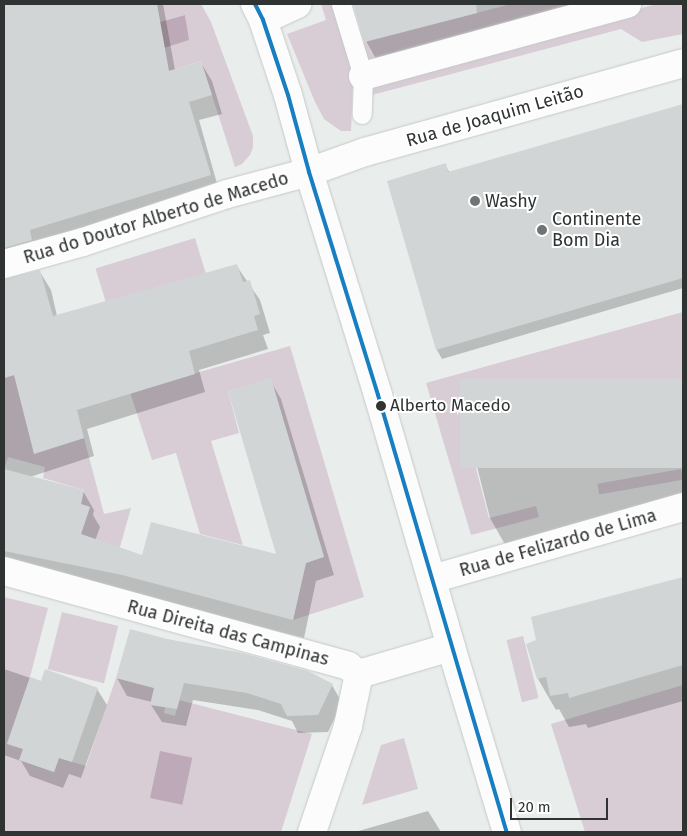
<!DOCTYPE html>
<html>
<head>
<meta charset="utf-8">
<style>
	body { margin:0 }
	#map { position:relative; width:687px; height:836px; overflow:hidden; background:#e9edec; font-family:"Fira Sans",sans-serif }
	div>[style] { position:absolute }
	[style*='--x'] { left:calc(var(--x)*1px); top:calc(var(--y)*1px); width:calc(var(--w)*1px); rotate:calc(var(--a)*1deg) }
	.green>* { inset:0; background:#d8cdd5; transform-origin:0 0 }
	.water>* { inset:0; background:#bda9b8; transform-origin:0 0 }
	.shadow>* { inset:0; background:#0003 }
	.building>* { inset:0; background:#d2d5d5; transform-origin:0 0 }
	.roads { filter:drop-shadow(0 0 1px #c5c9c8) drop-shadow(0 0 1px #c5c9c8) }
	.lane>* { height:19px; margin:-9.5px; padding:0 9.5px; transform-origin:9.5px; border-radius:9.5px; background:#fcfcfc }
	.street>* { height:28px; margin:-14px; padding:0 14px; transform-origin:14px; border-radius:14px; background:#fcfcfc }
	.secondary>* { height:28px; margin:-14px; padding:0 14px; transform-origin:14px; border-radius:14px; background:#fcfcfc }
	.bus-1>* { height:4px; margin:-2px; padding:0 2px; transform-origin:2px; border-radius:2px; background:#187ec2 }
	.dots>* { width:14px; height:14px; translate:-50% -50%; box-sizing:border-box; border:2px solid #fff; border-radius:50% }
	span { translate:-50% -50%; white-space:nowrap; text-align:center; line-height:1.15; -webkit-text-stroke:4px #fff; paint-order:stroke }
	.bus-label { font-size:17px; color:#2f3332 }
	.left { translate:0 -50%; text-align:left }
	.street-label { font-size:18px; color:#2f3332 }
	.poi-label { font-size:18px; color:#2f3332 }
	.frame { position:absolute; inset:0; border:5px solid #2f3332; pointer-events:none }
	.scale { position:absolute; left:510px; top:798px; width:98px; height:22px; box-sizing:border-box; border:2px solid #2f3332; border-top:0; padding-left:6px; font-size:15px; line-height:18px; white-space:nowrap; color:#2f3332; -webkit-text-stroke:4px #fff; paint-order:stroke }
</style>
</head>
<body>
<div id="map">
	<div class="green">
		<div style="clip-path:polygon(157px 4px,201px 4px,211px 22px,253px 136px,253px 147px,250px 155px,242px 164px,235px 167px,201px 61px,25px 116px,112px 136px,4px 166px,4px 82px,51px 68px,188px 40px,185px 15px,160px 22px)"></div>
		<div style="clip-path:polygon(321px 4px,335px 4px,349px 49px,353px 77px,351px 131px,341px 131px,324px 119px,315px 102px,287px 34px,326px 20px)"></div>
		<div style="clip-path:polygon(511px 4px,607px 4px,379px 63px,365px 60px,358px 44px)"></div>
		<div style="clip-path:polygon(657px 4px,683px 4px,683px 34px,642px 42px,621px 29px,372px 95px,370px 80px)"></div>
		<div style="left:195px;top:238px;width:37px;height:104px;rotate:73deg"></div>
		<div style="clip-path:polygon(683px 312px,683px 379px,467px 434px,489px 518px,536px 506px,539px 517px,471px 535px,426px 383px)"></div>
		<div style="clip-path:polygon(290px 346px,364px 597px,293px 620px,306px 563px,324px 556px,271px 379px,228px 391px,239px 433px,211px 441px,243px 545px,200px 534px,176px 453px,152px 460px,130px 392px)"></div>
		<div style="clip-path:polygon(23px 373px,55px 447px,84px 438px,104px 514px,131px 508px,116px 561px,81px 534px,90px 507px,81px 504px,84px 490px,43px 478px,45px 467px,8px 457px,4px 470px,4px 378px)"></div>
		<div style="left:681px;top:469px;width:11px;height:85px;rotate:80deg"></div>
		<div style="clip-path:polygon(4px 597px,48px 608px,30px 677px,7px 743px,23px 749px,20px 760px,54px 772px,59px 758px,86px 766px,116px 678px,154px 688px,165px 707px,164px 713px,175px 716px,179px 700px,312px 734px,281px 832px,4px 832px)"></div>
		<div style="left:62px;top:612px;width:58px;height:59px;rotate:14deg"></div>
		<div style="left:523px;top:636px;width:64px;height:17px;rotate:76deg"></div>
		<div style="clip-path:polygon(683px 685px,683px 832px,585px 832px,551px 724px)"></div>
		<div style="clip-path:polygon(404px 738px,418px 789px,362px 805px,381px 745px)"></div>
	</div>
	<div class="water">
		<div style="clip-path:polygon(185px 15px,189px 40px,142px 55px,160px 22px)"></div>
		<div style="left:160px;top:751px;width:33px;height:48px;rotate:12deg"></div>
	</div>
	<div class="shadow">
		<div style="clip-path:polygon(18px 4px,163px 4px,175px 70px,201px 63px,212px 81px,222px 114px,199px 120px,220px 194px,4px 271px,4px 8px)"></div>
		<div style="clip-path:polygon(354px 4px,620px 4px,380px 66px,366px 41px)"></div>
		<div style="clip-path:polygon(683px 105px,683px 288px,442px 359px,437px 350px,388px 182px,445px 165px,450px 173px)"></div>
		<div style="clip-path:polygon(236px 265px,260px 300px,270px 333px,263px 335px,268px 349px,199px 370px,205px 392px,87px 429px,94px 456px,30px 477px,83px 491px,94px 510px,93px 515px,100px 527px,95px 541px,142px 556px,278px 556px,270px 380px,281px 399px,334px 575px,316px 581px,304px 638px,133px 594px,4px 565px,4px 280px,40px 272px,51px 290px,57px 316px)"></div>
		<div style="clip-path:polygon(683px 380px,683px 511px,511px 555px,490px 518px,469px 435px)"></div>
		<div style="clip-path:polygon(683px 578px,683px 701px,588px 728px,586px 724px,569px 727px,559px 709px,556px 710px,538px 679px,528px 645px,537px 641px,532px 618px)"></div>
		<div style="clip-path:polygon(131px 631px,307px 672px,332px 685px,342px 703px,328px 732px,298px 733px,292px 721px,258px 710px,193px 700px,186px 726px,162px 722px,151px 705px,152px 702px,127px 696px,117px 678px)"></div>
		<div style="clip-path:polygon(4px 669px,42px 682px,97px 689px,107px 705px,81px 778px,69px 774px,63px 788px,30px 776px,21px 761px,4px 755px)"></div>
		<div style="clip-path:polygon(428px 811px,441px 832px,355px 832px)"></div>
	</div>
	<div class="building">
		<div style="clip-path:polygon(4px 4px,157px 4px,169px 71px,201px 61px,212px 95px,189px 102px,211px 175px,30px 230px,32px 240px,4px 248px)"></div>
		<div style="clip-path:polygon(353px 4px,476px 4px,477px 13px,364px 42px)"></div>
		<div style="clip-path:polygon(683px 104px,683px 278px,436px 350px,387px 181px,446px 163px,448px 172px)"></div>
		<div style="clip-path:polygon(237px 264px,243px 282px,250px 280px,260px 314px,254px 316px,258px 330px,189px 351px,195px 374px,77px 410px,84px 438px,34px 454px,14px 375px,4px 378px,4px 279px,40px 270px,53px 316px)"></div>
		<div style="clip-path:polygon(271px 378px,324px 557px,306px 563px,293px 620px,122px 575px,4px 551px,4px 469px,84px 490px,81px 504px,90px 507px,81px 534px,142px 555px,151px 522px,276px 554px,228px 391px)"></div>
		<div style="left:683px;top:379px;width:89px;height:223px;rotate:90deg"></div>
		<div style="clip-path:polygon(683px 577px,683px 665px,569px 698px,568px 693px,550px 696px,546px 677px,537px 679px,526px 644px,536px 640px,531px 617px)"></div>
		<div style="clip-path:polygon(130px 629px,167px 639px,242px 653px,308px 671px,333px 684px,318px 715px,287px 716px,281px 704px,247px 693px,184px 683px,177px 709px,150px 705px,154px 688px,116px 678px)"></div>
		<div style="clip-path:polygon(45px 669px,98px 688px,72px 762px,59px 758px,54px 772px,19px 760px,23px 749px,7px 744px,30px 677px,41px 681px)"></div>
	</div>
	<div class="roads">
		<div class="lane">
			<div style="--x:341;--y:4;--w:75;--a:73"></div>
			<div style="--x:363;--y:76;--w:38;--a:92"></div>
		</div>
		<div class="street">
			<div style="--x:263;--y:20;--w:38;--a:-25"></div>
			<div style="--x:363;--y:76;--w:274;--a:-15.3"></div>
			<div style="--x:4;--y:264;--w:82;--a:-15.6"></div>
			<div style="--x:83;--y:242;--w:152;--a:-18.4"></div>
			<div style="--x:227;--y:194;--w:85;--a:-15"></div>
			<div style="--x:309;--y:172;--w:59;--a:-19.7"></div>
			<div style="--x:365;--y:152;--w:330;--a:-15.6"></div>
			<div style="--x:4;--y:571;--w:357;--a:15.4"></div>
			<div style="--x:348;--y:666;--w:14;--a:36"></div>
			<div style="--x:359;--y:674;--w:96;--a:-16.4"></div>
			<div style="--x:432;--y:579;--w:261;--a:-16"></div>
			<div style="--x:312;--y:832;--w:112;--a:-71.2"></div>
			<div style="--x:348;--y:726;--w:53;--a:-78.1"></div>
		</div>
		<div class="secondary">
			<div style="--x:255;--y:4;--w:18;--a:63"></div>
			<div style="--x:263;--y:20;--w:79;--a:71.6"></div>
			<div style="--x:288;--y:95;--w:80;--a:74.7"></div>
			<div style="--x:309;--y:172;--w:233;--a:72.8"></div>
			<div style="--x:378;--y:395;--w:262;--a:73.8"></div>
			<div style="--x:451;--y:647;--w:193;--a:73.2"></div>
		</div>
	</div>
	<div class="bus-1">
		<div style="--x:255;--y:4;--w:18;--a:63"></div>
		<div style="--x:263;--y:20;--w:79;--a:71.6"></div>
		<div style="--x:288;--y:95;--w:80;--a:74.7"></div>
		<div style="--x:309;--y:172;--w:233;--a:72.8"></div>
		<div style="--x:378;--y:395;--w:456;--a:73.6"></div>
	</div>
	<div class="dots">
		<div style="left:475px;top:201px;background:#707473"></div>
		<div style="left:542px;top:230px;background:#707473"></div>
		<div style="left:381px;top:406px;background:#2f3332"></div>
	</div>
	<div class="bus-label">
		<span class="left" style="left:390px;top:406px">Alberto Macedo</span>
	</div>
	<div class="street-label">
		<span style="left:495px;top:116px;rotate:-16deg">Rua de Joaquim Leitão</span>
		<span style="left:156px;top:218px;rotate:-17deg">Rua do Doutor Alberto de Macedo</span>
		<span style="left:558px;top:543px;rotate:-16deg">Rua de Felizardo de Lima</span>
		<span style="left:228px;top:633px;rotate:15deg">Rua Direita das Campinas</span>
	</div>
	<div class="poi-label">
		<span class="left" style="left:485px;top:201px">Washy</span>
		<span class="left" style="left:552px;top:230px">Continente<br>Bom Dia</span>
	</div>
	<div class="frame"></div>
	<div class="scale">20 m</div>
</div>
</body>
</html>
